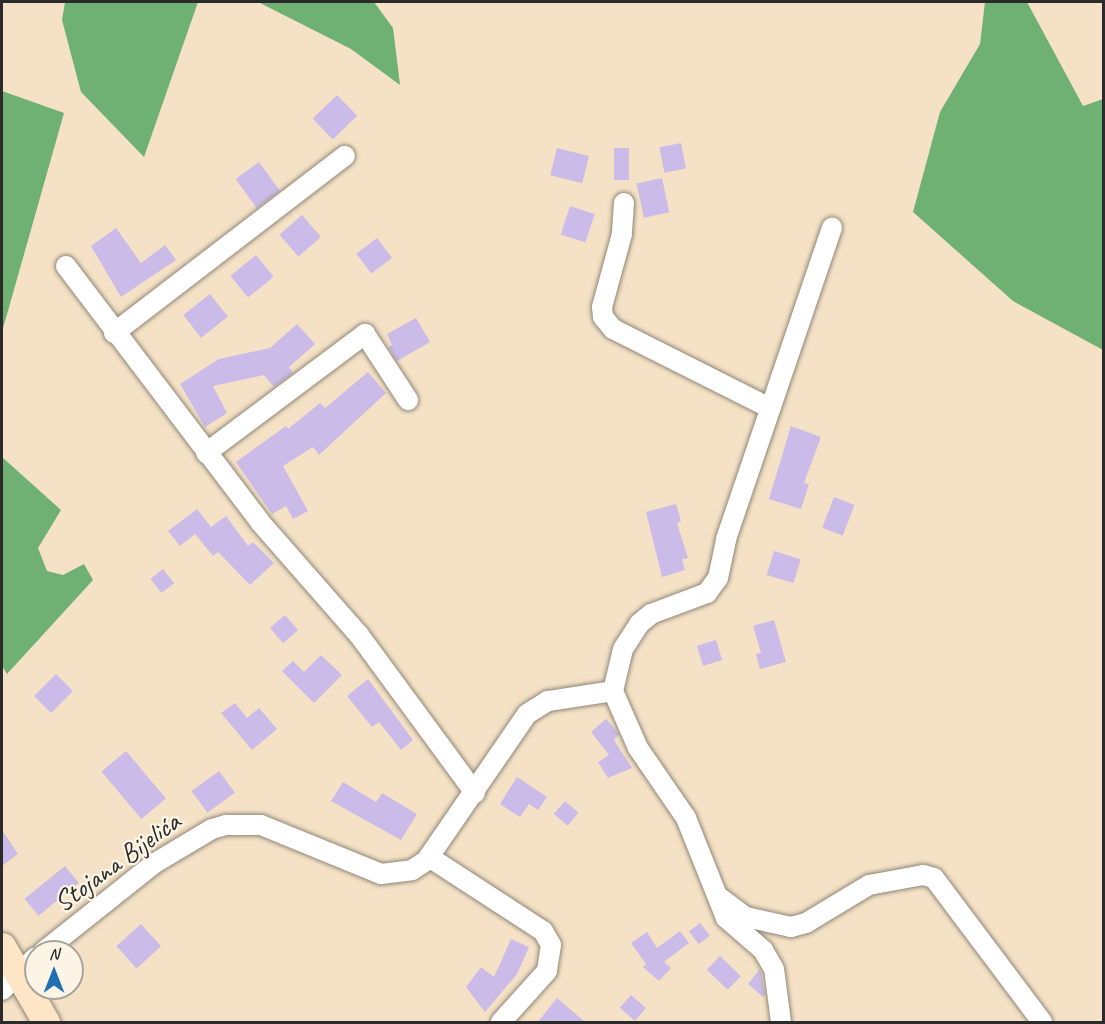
<!DOCTYPE html>
<html>
<head>
<meta charset="utf-8">
<style>
	body { margin:0 }
	#map { position:relative; width:1105px; height:1024px; overflow:hidden; background:#f5e2c6; font-family:Caveat,sans-serif }
	div>[style] { position:absolute }
	[style*='--x'] { left:calc(var(--x)*1px); top:calc(var(--y)*1px); width:calc(var(--w)*1px); rotate:calc(var(--a)*1deg) }
	.forest>* { inset:0; background:#6fb073 }
	.building>* { inset:0; background:#cabbe8; transform-origin:0 0 }
	.roads { filter:drop-shadow(0 0 2px #908678) drop-shadow(0 0 2px #908678) }
	.street>* { height:20px; margin:-10px; padding:0 10px; transform-origin:10px; border-radius:10px; background:#fff }
	.secondary>* { height:27px; margin:-13.5px; padding:0 13.5px; transform-origin:13.5px; border-radius:13.5px; background:#fde5c5 }
	span { translate:-50% -50%; white-space:nowrap; text-align:center; line-height:1.15; -webkit-text-stroke:4.5px #fcf5e5; paint-order:stroke }
	.street-label { font-size:28px; color:#2b2b2b }
	.frame { position:absolute; inset:0; border:3px solid #2b2b2b; pointer-events:none }
	.north { position:absolute; left:24px; top:940px; width:60px; height:60px; box-sizing:border-box; background:#fcf5e5; border:2px solid #a8a49b; border-radius:50%; rotate:0deg; font-size:16px; font-weight:700; line-height:24px; text-align:center; color:#2b2b2b }
	.north::after { content:''; display:block; margin:auto; width:21px; height:27px; background:#1f6fb2; clip-path:polygon(50% 0,100% 100%,50% 72%,0 100%) }
</style>
</head>
<body>
<div id="map">
	<div class="forest">
		<div style="clip-path:polygon(65px 2px,198px 2px,144px 157px,81px 92px,62px 20px)"></div>
		<div style="clip-path:polygon(258px 2px,374px 2px,393px 28px,400px 85px,351px 49px)"></div>
		<div style="clip-path:polygon(985px 2px,1027px 2px,1083px 106px,1103px 99px,1103px 350px,1013px 301px,913px 212px,940px 112px,980px 44px)"></div>
		<div style="clip-path:polygon(2px 91px,64px 113px,2px 332px)"></div>
		<div style="clip-path:polygon(2px 457px,61px 510px,38px 548px,47px 571px,63px 575px,84px 564px,93px 580px,7px 674px,2px 666px)"></div>
	</div>
	<div class="building">
		<div style="left:337px;top:95px;width:29px;height:34px;rotate:46deg"></div>
		<div style="left:681px;top:143px;width:26px;height:22px;rotate:79deg"></div>
		<div style="left:557px;top:148px;width:33px;height:28px;rotate:14deg"></div>
		<div style="left:614px;top:148px;width:15px;height:32px"></div>
		<div style="left:259px;top:162px;width:36px;height:29px;rotate:54deg"></div>
		<div style="left:662px;top:178px;width:35px;height:26px;rotate:78deg"></div>
		<div style="left:570px;top:206px;width:26px;height:30px;rotate:18deg"></div>
		<div style="left:302px;top:215px;width:29px;height:30px;rotate:49deg"></div>
		<div style="clip-path:polygon(116px 228px,141px 263px,165px 245px,176px 260px,121px 297px,91px 246px)"></div>
		<div style="left:377px;top:238px;width:25px;height:26px;rotate:53deg"></div>
		<div style="left:256px;top:255px;width:28px;height:33px;rotate:51deg"></div>
		<div style="left:210px;top:294px;width:29px;height:34px;rotate:52deg"></div>
		<div style="clip-path:polygon(416px 318px,430px 342px,397px 361px,388px 347px,392px 345px,387px 334px)"></div>
		<div style="clip-path:polygon(297px 324px,315px 344px,289px 367px,293px 373px,274px 387px,264px 375px,213px 386px,227px 413px,205px 427px,180px 384px,219px 359px,270px 348px)"></div>
		<div style="clip-path:polygon(368px 372px,386px 393px,319px 455px,313px 447px,283px 466px,308px 511px,293px 519px,286px 506px,272px 514px,236px 462px,286px 426px,288px 429px,320px 403px,325px 408px)"></div>
		<div style="clip-path:polygon(791px 426px,821px 437px,804px 483px,809px 484px,801px 509px,769px 499px)"></div>
		<div style="left:834px;top:497px;width:22px;height:33px;rotate:21deg"></div>
		<div style="clip-path:polygon(676px 504px,681px 521px,677px 523px,688px 558px,682px 559px,685px 570px,662px 577px,646px 512px)"></div>
		<div style="clip-path:polygon(197px 509px,211px 527px,226px 516px,248px 546px,253px 542px,274px 563px,250px 585px,218px 552px,213px 556px,195px 534px,180px 546px,168px 531px)"></div>
		<div style="left:774px;top:551px;width:28px;height:25px;rotate:17deg"></div>
		<div style="left:163px;top:569px;width:18px;height:16px;rotate:52deg"></div>
		<div style="left:285px;top:615px;width:20px;height:20px;rotate:49deg"></div>
		<div style="clip-path:polygon(774px 620px,786px 662px,760px 669px,756px 654px,761px 653px,753px 626px)"></div>
		<div style="left:716px;top:640px;width:21px;height:20px;rotate:73deg"></div>
		<div style="clip-path:polygon(321px 655px,342px 675px,314px 703px,282px 671px,293px 661px,304px 672px)"></div>
		<div style="left:56px;top:674px;width:24px;height:31px;rotate:45deg"></div>
		<div style="clip-path:polygon(368px 679px,413px 740px,401px 750px,379px 722px,372px 727px,347px 696px)"></div>
		<div style="clip-path:polygon(235px 703px,247px 718px,259px 708px,277px 729px,252px 750px,221px 713px)"></div>
		<div style="clip-path:polygon(606px 719px,619px 734px,614px 740px,632px 768px,608px 778px,598px 762px,609px 755px,591px 732px)"></div>
		<div style="left:126px;top:751px;width:62px;height:32px;rotate:50deg"></div>
		<div style="left:219px;top:771px;width:27px;height:34px;rotate:54deg"></div>
		<div style="clip-path:polygon(517px 777px,547px 797px,538px 810px,529px 804px,520px 817px,500px 804px)"></div>
		<div style="clip-path:polygon(343px 782px,376px 802px,382px 793px,417px 814px,401px 840px,331px 801px)"></div>
		<div style="left:565px;top:801px;width:18px;height:17px;rotate:41deg"></div>
		<div style="clip-path:polygon(2px 830px,18px 854px,2px 866px)"></div>
		<div style="left:65px;top:866px;width:22px;height:52px;rotate:51deg"></div>
		<div style="left:700px;top:923px;width:16px;height:14px;rotate:52deg"></div>
		<div style="left:141px;top:924px;width:30px;height:33px;rotate:48deg"></div>
		<div style="clip-path:polygon(680px 931px,689px 943px,664px 962px,671px 968px,659px 981px,643px 967px,646px 964px,631px 943px,647px 932px,657px 948px)"></div>
		<div style="clip-path:polygon(511px 939px,529px 947px,517px 974px,485px 1012px,466px 987px,481px 967px,494px 977px)"></div>
		<div style="left:720px;top:956px;width:29px;height:19px;rotate:44deg"></div>
		<div style="clip-path:polygon(760px 969px,765px 994px,763px 997px,748px 984px)"></div>
		<div style="left:631px;top:995px;width:20px;height:17px;rotate:41deg"></div>
		<div style="clip-path:polygon(557px 998px,586px 1023px,537px 1023px)"></div>
	</div>
	<div class="roads">
		<div class="street">
			<div style="--x:624;--y:203;--w:31;--a:94"></div>
			<div style="--x:622;--y:234;--w:76;--a:105.3"></div>
			<div style="--x:602;--y:307;--w:10;--a:84"></div>
			<div style="--x:603;--y:317;--w:16;--a:50"></div>
			<div style="--x:613;--y:329;--w:176;--a:26.7"></div>
			<div style="--x:66;--y:266;--w:321;--a:52.8"></div>
			<div style="--x:260;--y:522;--w:150;--a:48.8"></div>
			<div style="--x:359;--y:635;--w:196;--a:53.7"></div>
			<div style="--x:114;--y:333;--w:291;--a:-37.5"></div>
			<div style="--x:206;--y:453;--w:199;--a:-36.8"></div>
			<div style="--x:365;--y:334;--w:79;--a:56.9"></div>
			<div style="--x:429;--y:857;--w:136;--a:33"></div>
			<div style="--x:543;--y:931;--w:16;--a:60"></div>
			<div style="--x:551;--y:945;--w:26;--a:99"></div>
			<div style="--x:547;--y:971;--w:69;--a:132"></div>
			<div style="--x:719;--y:897;--w:34;--a:37"></div>
			<div style="--x:746;--y:917;--w:46;--a:12.5"></div>
			<div style="--x:791;--y:927;--w:16;--a:-15"></div>
			<div style="--x:806;--y:923;--w:74;--a:-31.1"></div>
			<div style="--x:869;--y:885;--w:55;--a:-10.5"></div>
			<div style="--x:923;--y:875;--w:11;--a:15"></div>
			<div style="--x:934;--y:878;--w:180;--a:53.1"></div>
			<div style="--x:43;--y:952;--w:143;--a:-38.5"></div>
			<div style="--x:155;--y:863;--w:66;--a:-30.8"></div>
			<div style="--x:212;--y:829;--w:15;--a:-16"></div>
			<div style="--x:226;--y:825;--w:35;--a:0"></div>
			<div style="--x:261;--y:825;--w:130;--a:22.2"></div>
			<div style="--x:381;--y:874;--w:31;--a:-7"></div>
			<div style="--x:412;--y:870;--w:17;--a:-33"></div>
			<div style="--x:426;--y:861;--w:178;--a:-55.5"></div>
			<div style="--x:527;--y:714;--w:25;--a:-32"></div>
			<div style="--x:548;--y:701;--w:66;--a:-8.7"></div>
			<div style="--x:2;--y:990;--w:47;--a:-44.1"></div>
			<div style="--x:781;--y:1022;--w:53;--a:-97.5"></div>
			<div style="--x:774;--y:969;--w:22;--a:-120"></div>
			<div style="--x:763;--y:950;--w:49;--a:-139.1"></div>
			<div style="--x:726;--y:918;--w:108;--a:-111.8"></div>
			<div style="--x:686;--y:818;--w:85;--a:-124.4"></div>
			<div style="--x:638;--y:748;--w:62;--a:-113.7"></div>
			<div style="--x:613;--y:691;--w:43;--a:-76.6"></div>
			<div style="--x:623;--y:649;--w:30;--a:-57"></div>
			<div style="--x:639;--y:624;--w:16;--a:-40"></div>
			<div style="--x:651;--y:614;--w:60;--a:-20.6"></div>
			<div style="--x:707;--y:593;--w:19;--a:-54"></div>
			<div style="--x:718;--y:578;--w:40;--a:-78"></div>
			<div style="--x:726;--y:539;--w:329;--a:-71.2"></div>
		</div>
		<div class="secondary">
			<div style="--x:2;--y:946;--w:88;--a:59.9"></div>
		</div>
	</div>
	<div class="street-label">
		<span style="left:117px;top:862px;rotate:-36deg">Stojana Bijelića</span>
	</div>
	<div class="frame"></div>
	<div class="north">N</div>
</div>
</body>
</html>
